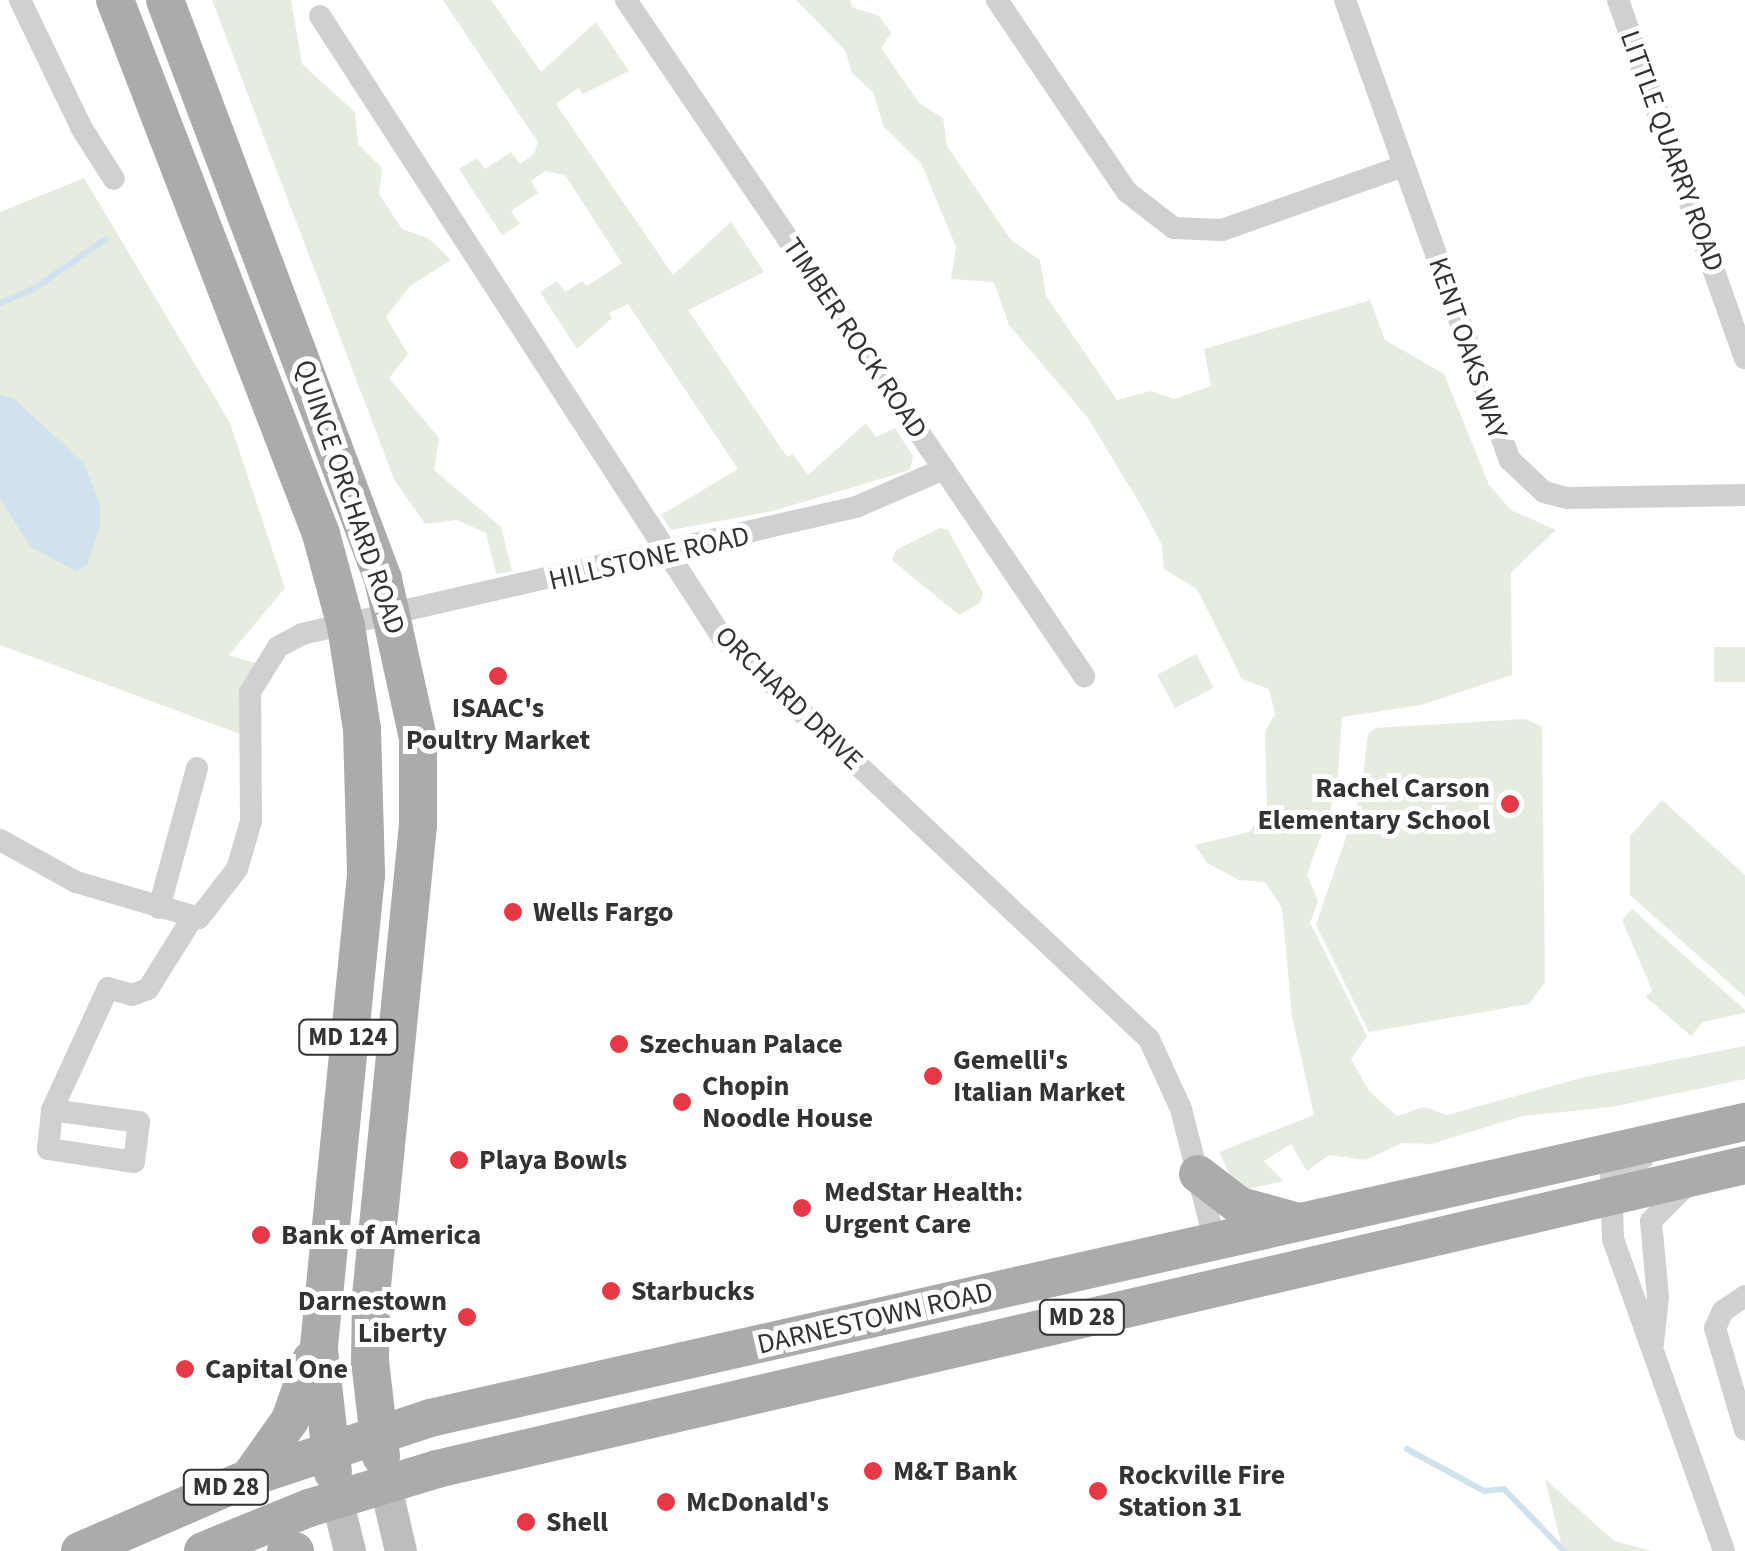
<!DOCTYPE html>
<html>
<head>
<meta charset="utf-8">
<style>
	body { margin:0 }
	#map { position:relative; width:1745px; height:1551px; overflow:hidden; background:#fff; font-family:"Source Sans 3",sans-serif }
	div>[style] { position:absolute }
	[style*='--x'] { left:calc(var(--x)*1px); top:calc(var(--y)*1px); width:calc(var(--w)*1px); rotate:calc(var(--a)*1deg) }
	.green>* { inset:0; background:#e6ecdf; transform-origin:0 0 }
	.water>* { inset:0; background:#cfe2ee }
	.stream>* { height:6px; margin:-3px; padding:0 3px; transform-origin:3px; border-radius:3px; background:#cfe2ee }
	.street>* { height:22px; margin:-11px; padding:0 11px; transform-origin:11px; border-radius:11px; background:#d0d0d0 }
	.secondary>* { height:32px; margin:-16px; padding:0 16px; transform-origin:16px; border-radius:16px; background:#bdbdbd }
	.primary>* { height:38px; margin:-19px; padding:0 19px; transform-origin:19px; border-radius:19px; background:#ababab }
	.dots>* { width:28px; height:28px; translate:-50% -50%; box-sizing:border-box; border:5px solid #fff; border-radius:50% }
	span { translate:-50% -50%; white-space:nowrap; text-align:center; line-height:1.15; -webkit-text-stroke:10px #fff; paint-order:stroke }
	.shield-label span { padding:2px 8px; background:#fff; border:2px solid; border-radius:8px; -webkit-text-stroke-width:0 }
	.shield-label { font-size:25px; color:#333; font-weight:700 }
	.street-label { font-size:28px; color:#333 }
	.poi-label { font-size:28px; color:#333; font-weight:700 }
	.right { translate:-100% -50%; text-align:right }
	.left { translate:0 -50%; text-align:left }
</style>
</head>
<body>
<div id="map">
	<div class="green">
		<div style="clip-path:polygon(212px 0,291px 0,302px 64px,355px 112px,358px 144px,382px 168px,379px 194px,402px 229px,428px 238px,451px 260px,410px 286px,386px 317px,408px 354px,389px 378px,439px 438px,434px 470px,501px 527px,512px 571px,496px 574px,486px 533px,457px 520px,425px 524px,394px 479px)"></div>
		<div style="clip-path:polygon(443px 0,491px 0,541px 72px,596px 22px,629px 71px,583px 94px,578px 88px,556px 104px,673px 275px,731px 222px,764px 272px,688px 310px,787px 457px,793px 454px,808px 475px,866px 423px,876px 437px,895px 428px,913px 456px,910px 470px,773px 511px,671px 530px,661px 515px,738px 469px,628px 304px,609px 313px,612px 318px,577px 349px,540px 292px,557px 281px,565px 292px,582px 281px,587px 286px,622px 263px,565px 175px,545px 171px,531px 181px,538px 193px,511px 211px,520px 224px,502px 235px,459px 169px,477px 158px,485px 169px,511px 152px,520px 164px,534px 154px,538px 142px)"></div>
		<div style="clip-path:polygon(796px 0,850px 0,852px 7px,879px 16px,891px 33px,881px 48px,919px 103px,943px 118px,947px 146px,1011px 240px,1040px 260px,1046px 296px,1117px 400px,1150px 391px,1175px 399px,1211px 386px,1204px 349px,1370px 300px,1385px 340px,1444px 374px,1489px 485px,1511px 510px,1556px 530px,1511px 572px,1512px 675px,1421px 705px,1342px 717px,1337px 790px,1307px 875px,1318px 901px,1310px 923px,1367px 1036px,1351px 1059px,1369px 1091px,1397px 1116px,1424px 1107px,1447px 1115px,1581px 1078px,1745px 1046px,1745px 1079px,1611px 1107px,1523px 1116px,1431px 1144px,1402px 1143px,1366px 1160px,1329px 1155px,1307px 1171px,1291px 1144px,1264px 1161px,1283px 1181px,1249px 1189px,1229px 1173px,1219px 1152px,1314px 1115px,1292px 1016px,1282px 908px,1265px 882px,1239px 880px,1207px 863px,1195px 845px,1249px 832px,1267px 809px,1265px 732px,1275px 714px,1269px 689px,1242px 679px,1197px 589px,1164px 569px,1162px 545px,1143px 509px,1088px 418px,1009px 325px,994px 282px,951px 279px,956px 247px,921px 163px,884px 127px,873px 92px,852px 73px,845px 50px)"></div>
		<div style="clip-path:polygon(84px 178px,230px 423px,285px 588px,229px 655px,261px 665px,248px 737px,0 645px,0 212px)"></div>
		<div style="clip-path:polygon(940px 528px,948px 530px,983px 593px,980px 603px,959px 615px,892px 560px,896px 550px)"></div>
		<div style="left:1745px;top:647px;width:35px;height:31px;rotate:90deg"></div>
		<div style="left:1196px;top:654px;width:38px;height:44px;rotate:62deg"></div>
		<div style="clip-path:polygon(1525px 719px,1542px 727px,1545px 982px,1529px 1004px,1369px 1032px,1316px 925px,1361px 793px,1368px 734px,1376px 728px)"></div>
		<div style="clip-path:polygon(1662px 800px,1745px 875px,1745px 997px,1630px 895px,1630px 836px)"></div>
		<div style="clip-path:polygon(1632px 909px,1745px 1010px,1745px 1013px,1703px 1022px,1691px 1036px,1646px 997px,1652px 990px,1622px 920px)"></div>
		<div style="clip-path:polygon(1545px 1479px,1614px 1541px,1652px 1551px,1563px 1551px)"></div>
	</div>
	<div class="water">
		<div style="clip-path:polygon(0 395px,14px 399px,84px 463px,100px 505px,100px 526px,87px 565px,75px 571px,30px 546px,0 499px)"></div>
	</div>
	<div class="stream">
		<div style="--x:0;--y:303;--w:38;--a:-23"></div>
		<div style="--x:35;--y:288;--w:86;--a:-34.6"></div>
		<div style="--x:1407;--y:1449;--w:88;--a:28.6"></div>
		<div style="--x:1484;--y:1491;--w:20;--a:-6"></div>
		<div style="--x:1504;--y:1489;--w:86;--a:45.9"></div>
	</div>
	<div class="street">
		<div style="--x:20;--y:0;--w:143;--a:64.3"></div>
		<div style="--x:82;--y:129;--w:59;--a:57.4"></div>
		<div style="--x:626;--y:0;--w:817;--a:55.88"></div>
		<div style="--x:997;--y:0;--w:232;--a:55.9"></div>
		<div style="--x:1127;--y:192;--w:59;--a:37.5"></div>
		<div style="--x:1174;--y:228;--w:48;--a:2.4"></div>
		<div style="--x:1222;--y:230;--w:193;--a:-19.4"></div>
		<div style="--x:1345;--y:0;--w:489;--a:70.3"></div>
		<div style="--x:1510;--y:460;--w:47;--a:43.3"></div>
		<div style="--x:1544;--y:492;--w:24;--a:15"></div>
		<div style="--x:1567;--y:498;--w:178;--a:-1"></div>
		<div style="--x:1618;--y:0;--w:380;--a:70.5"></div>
		<div style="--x:320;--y:16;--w:740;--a:57.08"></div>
		<div style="--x:722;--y:637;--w:586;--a:43.27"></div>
		<div style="--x:1149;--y:1039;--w:77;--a:65.4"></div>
		<div style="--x:1181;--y:1109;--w:137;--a:75.7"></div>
		<div style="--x:0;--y:840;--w:87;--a:28.9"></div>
		<div style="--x:76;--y:882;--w:128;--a:16.3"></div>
		<div style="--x:199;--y:918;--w:62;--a:-52.2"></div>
		<div style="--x:237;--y:869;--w:50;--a:-73.7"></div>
		<div style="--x:251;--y:821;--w:129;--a:-90.4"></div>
		<div style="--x:250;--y:692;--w:53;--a:-58.1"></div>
		<div style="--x:278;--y:647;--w:27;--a:-28"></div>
		<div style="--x:302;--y:634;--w:568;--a:-12.91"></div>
		<div style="--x:856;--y:507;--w:96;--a:-23.4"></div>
		<div style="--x:159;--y:908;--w:145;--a:-74.8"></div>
		<div style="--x:52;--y:1110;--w:88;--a:7.9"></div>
		<div style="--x:139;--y:1122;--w:40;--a:97.1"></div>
		<div style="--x:134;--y:1162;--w:87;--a:-171.4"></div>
		<div style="--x:48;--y:1149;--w:39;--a:-84"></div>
		<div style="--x:52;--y:1110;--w:134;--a:-65.3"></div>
		<div style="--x:108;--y:988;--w:25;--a:16"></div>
		<div style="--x:132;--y:995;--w:17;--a:-21"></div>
		<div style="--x:148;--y:989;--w:85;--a:-58"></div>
		<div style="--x:1643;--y:1158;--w:38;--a:148"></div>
		<div style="--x:1611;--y:1178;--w:61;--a:88.1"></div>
		<div style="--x:1613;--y:1239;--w:331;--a:70.4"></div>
		<div style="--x:1745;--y:1296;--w:27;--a:146"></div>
		<div style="--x:1723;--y:1311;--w:19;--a:115"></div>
		<div style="--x:1715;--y:1328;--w:106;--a:73.6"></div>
		<div style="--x:1653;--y:1343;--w:46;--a:-83.8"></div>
		<div style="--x:1658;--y:1297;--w:76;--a:-95.3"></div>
		<div style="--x:1651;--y:1221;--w:48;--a:-45"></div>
	</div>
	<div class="secondary">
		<div style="--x:385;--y:1483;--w:70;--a:76.8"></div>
		<div style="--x:337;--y:1499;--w:54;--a:76"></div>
	</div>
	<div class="primary">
		<div style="--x:115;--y:0;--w:572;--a:68.9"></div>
		<div style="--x:321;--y:534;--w:95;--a:74.8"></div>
		<div style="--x:346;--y:626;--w:104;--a:81.2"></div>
		<div style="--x:362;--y:729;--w:146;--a:88.4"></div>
		<div style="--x:366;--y:875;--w:477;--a:95.7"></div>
		<div style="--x:319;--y:1350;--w:123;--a:83.5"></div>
		<div style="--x:165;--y:0;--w:619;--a:69.37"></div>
		<div style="--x:383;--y:579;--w:163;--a:77.6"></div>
		<div style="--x:418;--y:738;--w:87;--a:90"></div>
		<div style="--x:418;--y:825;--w:477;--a:95.7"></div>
		<div style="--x:371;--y:1300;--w:61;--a:90.9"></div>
		<div style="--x:370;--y:1361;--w:96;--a:83.4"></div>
		<div style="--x:1198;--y:1174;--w:53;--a:37.3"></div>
		<div style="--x:1240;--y:1206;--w:57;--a:15.3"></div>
		<div style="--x:249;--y:1478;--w:71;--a:-54.7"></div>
		<div style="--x:290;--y:1420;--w:64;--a:-70.7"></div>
		<div style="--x:80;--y:1551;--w:184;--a:-23.4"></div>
		<div style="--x:249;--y:1478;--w:191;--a:-18.3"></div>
		<div style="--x:430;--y:1418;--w:1348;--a:-12.69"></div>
		<div style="--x:203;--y:1551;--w:114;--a:-22.1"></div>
		<div style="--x:309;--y:1508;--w:134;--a:-16.9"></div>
		<div style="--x:437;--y:1469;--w:1343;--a:-13.08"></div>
		<div style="--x:286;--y:1551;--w:9;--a:0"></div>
	</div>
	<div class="dots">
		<div style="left:498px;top:676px;background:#e63946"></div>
		<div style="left:1510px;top:804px;background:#e63946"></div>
		<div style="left:513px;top:912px;background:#e63946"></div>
		<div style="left:619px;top:1044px;background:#e63946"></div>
		<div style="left:933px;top:1076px;background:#e63946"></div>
		<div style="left:682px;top:1102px;background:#e63946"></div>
		<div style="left:459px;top:1160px;background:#e63946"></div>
		<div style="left:802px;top:1208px;background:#e63946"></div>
		<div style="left:261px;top:1235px;background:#e63946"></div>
		<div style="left:611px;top:1291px;background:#e63946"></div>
		<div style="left:467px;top:1317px;background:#e63946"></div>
		<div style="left:185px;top:1369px;background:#e63946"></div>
		<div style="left:873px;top:1471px;background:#e63946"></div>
		<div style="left:1098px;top:1491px;background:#e63946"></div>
		<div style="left:666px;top:1502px;background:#e63946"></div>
		<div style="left:526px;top:1522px;background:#e63946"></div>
	</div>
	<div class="shield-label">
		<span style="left:348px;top:1037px">MD 124</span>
		<span style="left:1082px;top:1317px">MD 28</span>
		<span style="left:226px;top:1487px">MD 28</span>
	</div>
	<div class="street-label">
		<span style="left:1672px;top:151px;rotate:70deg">LITTLE QUARRY ROAD</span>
		<span style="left:855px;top:338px;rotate:56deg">TIMBER ROCK ROAD</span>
		<span style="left:1468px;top:348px;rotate:71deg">KENT OAKS WAY</span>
		<span style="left:350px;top:497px;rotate:71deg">QUINCE ORCHARD ROAD</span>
		<span style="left:649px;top:558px;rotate:-13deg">HILLSTONE ROAD</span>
		<span style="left:789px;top:698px;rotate:44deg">ORCHARD DRIVE</span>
		<span style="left:875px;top:1318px;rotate:-13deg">DARNESTOWN ROAD</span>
	</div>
	<div class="poi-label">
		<span style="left:498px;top:724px">ISAAC's<br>Poultry Market</span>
		<span class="right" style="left:1490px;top:804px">Rachel Carson<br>Elementary School</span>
		<span class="left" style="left:533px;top:912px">Wells Fargo</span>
		<span class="left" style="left:639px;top:1044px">Szechuan Palace</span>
		<span class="left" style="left:953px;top:1076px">Gemelli's<br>Italian Market</span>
		<span class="left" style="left:702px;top:1102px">Chopin<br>Noodle House</span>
		<span class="left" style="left:479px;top:1160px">Playa Bowls</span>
		<span class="left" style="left:824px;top:1208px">MedStar Health:<br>Urgent Care</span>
		<span class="left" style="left:281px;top:1235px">Bank of America</span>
		<span class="left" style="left:631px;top:1291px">Starbucks</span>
		<span class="right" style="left:447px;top:1317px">Darnestown<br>Liberty</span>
		<span class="left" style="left:205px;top:1369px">Capital One</span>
		<span class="left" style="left:893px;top:1471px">M&amp;T Bank</span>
		<span class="left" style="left:1118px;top:1491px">Rockville Fire<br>Station 31</span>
		<span class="left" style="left:686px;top:1502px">McDonald's</span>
		<span class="left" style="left:546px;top:1522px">Shell</span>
	</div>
</div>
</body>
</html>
